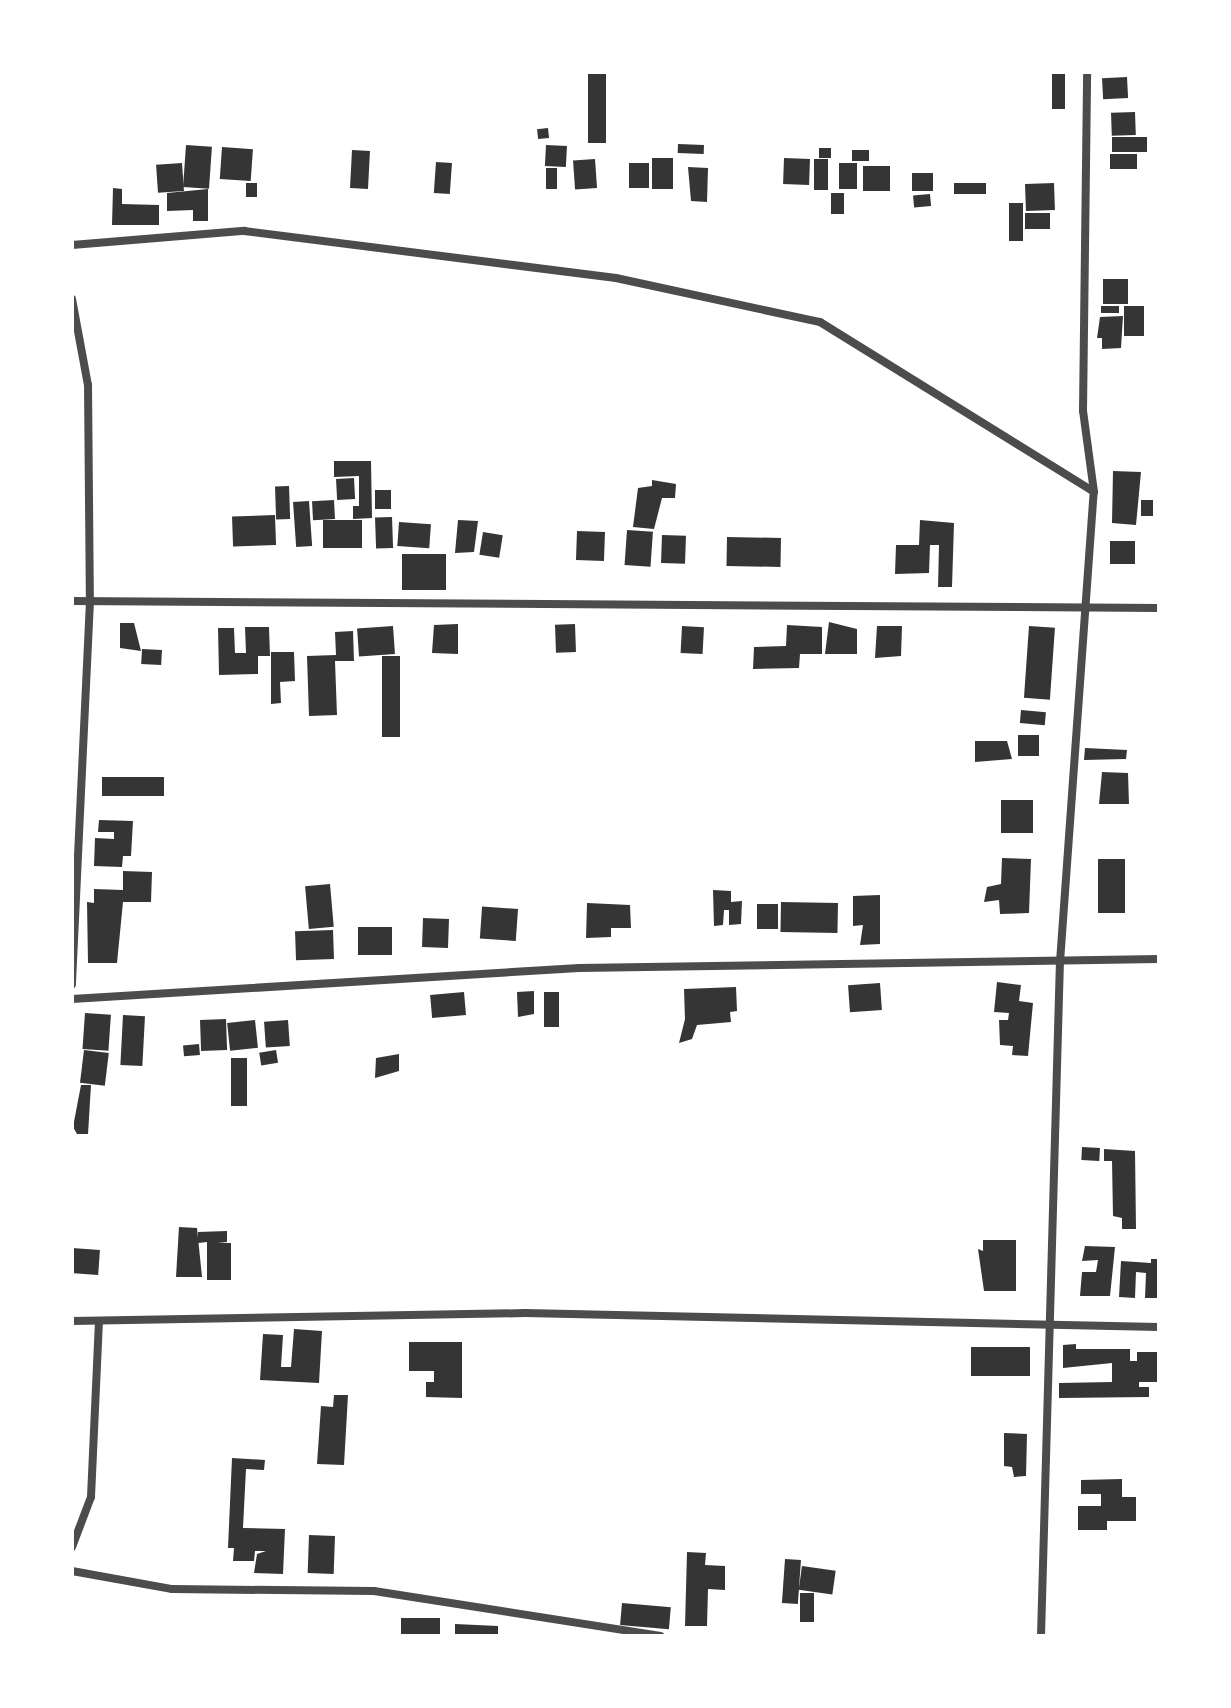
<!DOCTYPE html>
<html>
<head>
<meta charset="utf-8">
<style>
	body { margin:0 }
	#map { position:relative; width:1231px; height:1708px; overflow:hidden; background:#fff; font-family:"DejaVu Sans",sans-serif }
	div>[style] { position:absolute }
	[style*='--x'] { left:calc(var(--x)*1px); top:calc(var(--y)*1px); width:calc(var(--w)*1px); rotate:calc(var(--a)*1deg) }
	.building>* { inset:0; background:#353535; transform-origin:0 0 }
	.minor>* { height:8px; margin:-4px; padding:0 4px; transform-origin:4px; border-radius:4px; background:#4c4c4c }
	span { translate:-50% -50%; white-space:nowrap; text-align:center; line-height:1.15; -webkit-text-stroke:6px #fff; paint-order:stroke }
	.frame { position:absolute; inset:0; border:74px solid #fff; pointer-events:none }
</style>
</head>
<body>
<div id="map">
	<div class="building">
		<div style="left:588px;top:72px;width:18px;height:71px"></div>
		<div style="left:1052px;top:72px;width:13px;height:37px"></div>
		<div style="left:1127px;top:77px;width:21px;height:25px;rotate:87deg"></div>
		<div style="left:1135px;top:112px;width:23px;height:24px;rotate:88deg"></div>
		<div style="left:548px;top:128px;width:10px;height:11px;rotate:84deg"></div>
		<div style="left:1147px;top:137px;width:15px;height:35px;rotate:90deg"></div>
		<div style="left:678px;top:144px;width:26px;height:9px;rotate:2deg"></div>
		<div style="left:186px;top:145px;width:26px;height:42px;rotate:4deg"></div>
		<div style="left:546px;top:145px;width:21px;height:21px;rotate:3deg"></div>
		<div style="left:222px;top:147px;width:31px;height:32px;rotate:4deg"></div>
		<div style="left:819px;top:148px;width:12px;height:10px"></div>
		<div style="left:352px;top:150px;width:18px;height:38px;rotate:3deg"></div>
		<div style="left:852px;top:150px;width:17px;height:11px"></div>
		<div style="left:1137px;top:154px;width:15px;height:27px;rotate:90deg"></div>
		<div style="left:652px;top:158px;width:21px;height:31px"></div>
		<div style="left:784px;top:158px;width:26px;height:26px;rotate:2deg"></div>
		<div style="left:595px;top:159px;width:29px;height:22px;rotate:86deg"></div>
		<div style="left:814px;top:159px;width:14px;height:31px"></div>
		<div style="left:436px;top:162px;width:16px;height:31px;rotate:4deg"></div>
		<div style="left:182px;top:163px;width:28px;height:26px;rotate:86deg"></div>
		<div style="left:629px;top:163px;width:20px;height:25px"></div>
		<div style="left:839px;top:163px;width:18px;height:26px"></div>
		<div style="left:863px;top:166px;width:27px;height:25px"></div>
		<div style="clip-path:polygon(688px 167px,708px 168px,707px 202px,691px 201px)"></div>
		<div style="left:546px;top:168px;width:11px;height:21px"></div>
		<div style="left:933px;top:173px;width:18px;height:21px;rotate:90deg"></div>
		<div style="left:246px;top:183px;width:11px;height:14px"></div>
		<div style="left:954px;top:183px;width:32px;height:11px"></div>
		<div style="left:1054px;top:183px;width:27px;height:29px;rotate:88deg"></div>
		<div style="clip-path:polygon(113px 188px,122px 189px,122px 204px,159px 205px,159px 225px,112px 225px)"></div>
		<div style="clip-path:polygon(208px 189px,208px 221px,193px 221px,193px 210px,167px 211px,167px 193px)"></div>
		<div style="left:831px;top:193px;width:13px;height:21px"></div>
		<div style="left:930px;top:194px;width:12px;height:17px;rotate:85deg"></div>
		<div style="left:1009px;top:203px;width:14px;height:38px"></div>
		<div style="left:1025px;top:213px;width:25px;height:16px"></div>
		<div style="left:1103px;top:279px;width:25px;height:25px"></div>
		<div style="left:1101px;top:306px;width:18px;height:7px"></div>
		<div style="left:1144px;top:306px;width:30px;height:20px;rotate:90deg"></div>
		<div style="clip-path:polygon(1123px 316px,1121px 348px,1102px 349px,1102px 338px,1097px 338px,1100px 317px)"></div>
		<div style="clip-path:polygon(334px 461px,371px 461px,372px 518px,353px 519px,353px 506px,359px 506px,359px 476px,334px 477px)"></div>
		<div style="clip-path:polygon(1113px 471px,1141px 472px,1136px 525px,1112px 523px)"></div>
		<div style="left:354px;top:478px;width:21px;height:18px;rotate:87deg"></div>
		<div style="clip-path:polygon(652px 480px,676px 484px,675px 498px,662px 498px,654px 529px,633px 527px,638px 488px,652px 486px)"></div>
		<div style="left:289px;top:486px;width:33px;height:14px;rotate:88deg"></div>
		<div style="left:375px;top:490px;width:16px;height:19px"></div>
		<div style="left:334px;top:500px;width:19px;height:22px;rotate:87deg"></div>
		<div style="left:1141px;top:500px;width:12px;height:16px"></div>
		<div style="left:309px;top:501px;width:45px;height:16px;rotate:86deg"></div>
		<div style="left:275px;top:515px;width:30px;height:43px;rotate:88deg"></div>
		<div style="left:392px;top:517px;width:31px;height:17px;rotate:88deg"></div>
		<div style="left:362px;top:520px;width:28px;height:39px;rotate:90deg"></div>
		<div style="clip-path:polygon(458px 520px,478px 521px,474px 552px,455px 553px)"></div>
		<div style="clip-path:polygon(920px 520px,954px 523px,952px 587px,938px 587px,939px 545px,930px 545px,929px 573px,895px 574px,896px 545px,919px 545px)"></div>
		<div style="left:399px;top:522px;width:32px;height:24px;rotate:4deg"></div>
		<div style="left:627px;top:530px;width:26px;height:35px;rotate:4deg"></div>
		<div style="left:577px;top:531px;width:28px;height:29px;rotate:2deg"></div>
		<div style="left:483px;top:532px;width:20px;height:23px;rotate:9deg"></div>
		<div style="left:662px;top:535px;width:24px;height:28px;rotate:2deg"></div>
		<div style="left:727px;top:537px;width:54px;height:29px;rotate:1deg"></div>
		<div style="left:1110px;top:541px;width:25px;height:23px"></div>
		<div style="left:402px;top:554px;width:44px;height:36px"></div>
		<div style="clip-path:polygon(829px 622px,857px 629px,857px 654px,825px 654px)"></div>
		<div style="clip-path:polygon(120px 623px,134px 623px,141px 651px,120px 648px)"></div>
		<div style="clip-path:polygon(458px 624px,458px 654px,432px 653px,434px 625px)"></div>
		<div style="left:575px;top:624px;width:28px;height:20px;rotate:88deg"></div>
		<div style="clip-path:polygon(787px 625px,822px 627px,822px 654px,800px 654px,799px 668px,753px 669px,754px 647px,786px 646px)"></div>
		<div style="left:393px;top:626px;width:28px;height:36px;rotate:86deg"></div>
		<div style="left:682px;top:626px;width:22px;height:27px;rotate:3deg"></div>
		<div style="clip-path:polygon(877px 626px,902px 626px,901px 656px,875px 658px)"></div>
		<div style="left:1029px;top:626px;width:26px;height:72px;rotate:4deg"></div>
		<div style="clip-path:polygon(245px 627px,269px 627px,270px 656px,258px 656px,258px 674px,219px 675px,218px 628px,234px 628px,235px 653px,246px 653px)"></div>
		<div style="clip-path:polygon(353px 631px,354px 661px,335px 661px,337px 715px,309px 716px,307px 656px,336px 655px,335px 632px)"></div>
		<div style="left:142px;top:649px;width:20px;height:15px;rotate:3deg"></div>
		<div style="clip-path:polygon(271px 652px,294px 652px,295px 681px,280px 682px,281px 703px,271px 704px)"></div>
		<div style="left:382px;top:656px;width:18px;height:81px"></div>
		<div style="left:1021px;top:710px;width:25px;height:13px;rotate:5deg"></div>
		<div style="left:1018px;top:735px;width:21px;height:21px"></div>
		<div style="clip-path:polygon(975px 741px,1007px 741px,1012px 759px,975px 762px)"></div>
		<div style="clip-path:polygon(1085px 748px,1127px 750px,1126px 759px,1084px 760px)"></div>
		<div style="clip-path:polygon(1102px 772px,1128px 773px,1129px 804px,1099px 804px)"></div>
		<div style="left:102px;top:777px;width:62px;height:19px"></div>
		<div style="left:1001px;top:800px;width:32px;height:33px"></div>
		<div style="clip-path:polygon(99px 820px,133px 821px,131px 856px,123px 856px,122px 867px,94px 866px,95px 838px,114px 839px,114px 832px,98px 832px)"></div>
		<div style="clip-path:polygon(1002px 858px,1031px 859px,1029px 913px,1000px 914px,999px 900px,984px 902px,987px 887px,1001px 884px)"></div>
		<div style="left:1098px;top:859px;width:27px;height:54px"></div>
		<div style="clip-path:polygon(123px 871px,152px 872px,151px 902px,123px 902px,117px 963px,88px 963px,87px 902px,94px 903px,94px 889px,123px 890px)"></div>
		<div style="left:330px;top:884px;width:43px;height:25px;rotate:85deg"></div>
		<div style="clip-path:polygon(713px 890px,731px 891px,731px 902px,742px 901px,741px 924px,729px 925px,729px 910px,724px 910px,723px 925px,714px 926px)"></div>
		<div style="clip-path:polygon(880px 895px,880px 944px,860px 945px,863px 925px,853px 926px,853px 896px)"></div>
		<div style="left:781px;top:902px;width:57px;height:30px;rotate:1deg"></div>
		<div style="clip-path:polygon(587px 903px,630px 905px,631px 928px,611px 928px,611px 937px,586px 938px)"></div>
		<div style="left:757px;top:904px;width:21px;height:25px"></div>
		<div style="left:518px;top:909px;width:32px;height:36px;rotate:94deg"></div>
		<div style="left:449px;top:919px;width:29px;height:26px;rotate:92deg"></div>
		<div style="left:358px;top:927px;width:34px;height:28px"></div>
		<div style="left:333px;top:930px;width:29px;height:38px;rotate:88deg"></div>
		<div style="clip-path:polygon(997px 982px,1021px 985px,1019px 1001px,1033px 1003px,1028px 1056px,1012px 1055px,1013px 1046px,1000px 1045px,999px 1020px,1008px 1020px,1009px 1013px,994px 1012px)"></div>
		<div style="left:880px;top:983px;width:27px;height:32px;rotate:86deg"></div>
		<div style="clip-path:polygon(736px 987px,737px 1011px,730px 1012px,731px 1022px,697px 1025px,692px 1039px,679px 1043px,685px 1019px,684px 989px)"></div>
		<div style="clip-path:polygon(534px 991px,534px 1014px,518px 1017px,517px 992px)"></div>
		<div style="left:464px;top:992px;width:23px;height:34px;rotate:85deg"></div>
		<div style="left:544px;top:992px;width:15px;height:35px"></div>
		<div style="left:85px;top:1013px;width:26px;height:36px;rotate:4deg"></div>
		<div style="left:123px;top:1015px;width:22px;height:50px;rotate:3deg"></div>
		<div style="left:226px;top:1019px;width:31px;height:26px;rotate:88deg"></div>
		<div style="left:255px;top:1020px;width:28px;height:28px;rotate:84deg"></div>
		<div style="left:288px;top:1020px;width:26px;height:24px;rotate:86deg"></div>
		<div style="left:199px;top:1044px;width:11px;height:16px;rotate:85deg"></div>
		<div style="left:84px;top:1050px;width:25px;height:33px;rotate:7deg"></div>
		<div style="left:276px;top:1050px;width:13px;height:17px;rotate:81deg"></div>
		<div style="clip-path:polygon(399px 1054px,399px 1071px,375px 1078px,376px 1058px)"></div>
		<div style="left:231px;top:1058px;width:16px;height:48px"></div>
		<div style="clip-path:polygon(81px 1085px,91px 1085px,88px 1134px,77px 1134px,73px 1127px)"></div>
		<div style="left:1082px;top:1147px;width:18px;height:13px;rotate:3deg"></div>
		<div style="clip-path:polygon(1104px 1149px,1135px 1151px,1136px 1229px,1122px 1229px,1122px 1218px,1113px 1216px,1112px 1161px,1104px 1161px)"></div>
		<div style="clip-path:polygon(179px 1227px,197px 1228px,202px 1277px,176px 1277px)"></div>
		<div style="clip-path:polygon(227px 1231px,227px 1242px,218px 1243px,231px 1243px,231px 1280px,207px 1280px,207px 1242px,198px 1243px,198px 1232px)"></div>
		<div style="clip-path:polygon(983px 1240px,1016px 1240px,1016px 1291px,984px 1291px,978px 1249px,983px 1251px)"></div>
		<div style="clip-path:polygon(1085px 1246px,1115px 1247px,1110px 1296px,1080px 1296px,1082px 1272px,1096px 1272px,1098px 1260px,1082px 1261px)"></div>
		<div style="left:72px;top:1248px;width:28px;height:25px;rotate:4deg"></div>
		<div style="clip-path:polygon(1151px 1259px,1159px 1259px,1159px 1298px,1145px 1298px,1146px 1273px,1136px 1272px,1135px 1298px,1119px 1297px,1121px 1261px,1151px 1263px)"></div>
		<div style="clip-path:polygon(294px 1329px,322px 1331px,319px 1383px,260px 1380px,263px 1334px,283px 1335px,281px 1367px,291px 1367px)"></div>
		<div style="clip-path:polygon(409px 1342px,462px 1342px,462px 1398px,426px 1397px,426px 1382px,434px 1382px,434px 1371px,409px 1371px)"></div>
		<div style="clip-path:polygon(1076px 1344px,1076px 1349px,1130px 1349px,1130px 1361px,1137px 1361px,1137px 1352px,1159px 1352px,1159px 1382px,1139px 1382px,1139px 1387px,1149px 1387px,1149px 1397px,1059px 1398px,1059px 1383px,1112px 1382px,1112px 1363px,1063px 1368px,1063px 1345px)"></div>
		<div style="left:1030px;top:1347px;width:29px;height:59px;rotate:90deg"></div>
		<div style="clip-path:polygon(334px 1395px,348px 1395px,344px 1465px,317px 1464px,321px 1406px,333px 1407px)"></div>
		<div style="clip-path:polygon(1004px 1433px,1027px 1434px,1026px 1476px,1014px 1477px,1012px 1467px,1004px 1466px)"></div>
		<div style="clip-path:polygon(232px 1458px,265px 1460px,264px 1470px,246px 1469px,243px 1528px,285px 1529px,283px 1574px,254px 1573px,257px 1554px,266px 1551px,255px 1551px,254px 1561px,233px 1561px,234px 1548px,228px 1548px)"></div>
		<div style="clip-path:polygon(1122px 1479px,1122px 1497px,1136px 1497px,1136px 1521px,1107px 1521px,1107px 1530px,1078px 1530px,1078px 1506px,1101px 1506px,1101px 1494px,1081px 1494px,1081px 1480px)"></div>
		<div style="left:309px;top:1535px;width:26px;height:38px;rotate:2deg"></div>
		<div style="clip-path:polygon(687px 1552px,706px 1553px,705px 1565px,725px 1566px,725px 1590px,708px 1589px,707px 1626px,685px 1626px)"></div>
		<div style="left:785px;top:1559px;width:16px;height:44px;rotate:4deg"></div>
		<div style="left:802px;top:1566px;width:34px;height:24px;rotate:8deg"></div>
		<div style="left:800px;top:1593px;width:14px;height:29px"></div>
		<div style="left:622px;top:1603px;width:49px;height:22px;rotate:5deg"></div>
		<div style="left:401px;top:1618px;width:39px;height:18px"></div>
		<div style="clip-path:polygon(455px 1624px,498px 1626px,498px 1636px,455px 1636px)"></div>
	</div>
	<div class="minor">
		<div style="--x:72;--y:245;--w:173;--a:-4.7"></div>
		<div style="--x:244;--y:231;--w:375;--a:7.2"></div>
		<div style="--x:616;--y:278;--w:209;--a:12.2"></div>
		<div style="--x:820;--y:322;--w:322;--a:31.8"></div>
		<div style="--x:72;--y:299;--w:87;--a:79.5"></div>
		<div style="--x:88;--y:385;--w:216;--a:89.5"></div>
		<div style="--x:90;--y:601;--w:384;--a:92.7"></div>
		<div style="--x:72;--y:601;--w:1087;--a:0.37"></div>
		<div style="--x:72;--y:999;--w:508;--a:-3.5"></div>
		<div style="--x:579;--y:968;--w:580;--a:-0.89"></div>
		<div style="--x:72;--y:1321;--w:453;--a:-1"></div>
		<div style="--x:525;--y:1313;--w:634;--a:1.27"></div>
		<div style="--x:72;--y:1547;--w:53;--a:-69.2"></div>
		<div style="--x:91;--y:1497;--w:173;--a:-87.4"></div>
		<div style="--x:72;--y:1571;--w:102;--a:10.2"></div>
		<div style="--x:172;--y:1589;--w:202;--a:0.6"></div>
		<div style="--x:374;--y:1591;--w:290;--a:8.9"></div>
		<div style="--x:1041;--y:1636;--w:674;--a:-88.39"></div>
		<div style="--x:1060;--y:962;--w:471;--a:-85.9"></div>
		<div style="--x:1094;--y:492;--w:82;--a:-97.7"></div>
		<div style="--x:1083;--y:411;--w:339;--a:-89.3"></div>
	</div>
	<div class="frame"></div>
</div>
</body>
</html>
